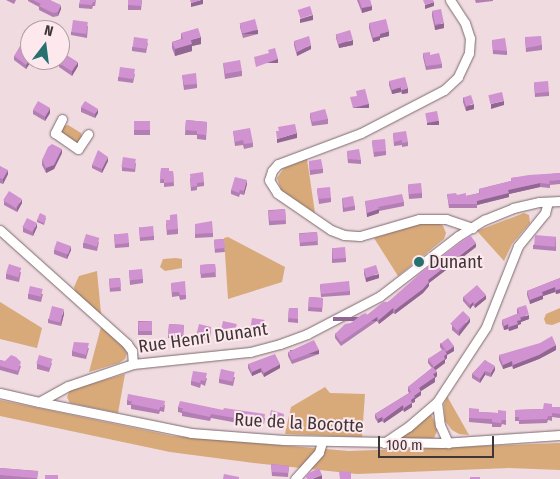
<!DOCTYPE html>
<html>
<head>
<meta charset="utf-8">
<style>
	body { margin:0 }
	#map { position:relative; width:560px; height:479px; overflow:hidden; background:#efdbe0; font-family:"Fira Sans Condensed",sans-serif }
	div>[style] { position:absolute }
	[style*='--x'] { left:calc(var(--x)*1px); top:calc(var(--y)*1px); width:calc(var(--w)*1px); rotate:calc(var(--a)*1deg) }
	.green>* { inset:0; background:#d8a979 }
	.roads { filter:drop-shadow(0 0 1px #7b696d) drop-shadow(0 0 1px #7b696d) }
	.minor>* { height:9px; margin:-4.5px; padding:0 4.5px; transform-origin:4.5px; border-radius:4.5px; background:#fff }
	.wall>* { inset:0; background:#b37eb3; transform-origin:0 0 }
	.shaded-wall>* { inset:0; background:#926692; transform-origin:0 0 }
	.building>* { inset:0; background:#d092d0; transform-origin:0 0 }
	.dots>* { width:14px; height:14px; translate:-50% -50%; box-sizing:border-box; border:2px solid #fde8ed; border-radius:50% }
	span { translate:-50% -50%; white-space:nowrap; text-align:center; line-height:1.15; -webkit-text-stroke:4px #fde8ed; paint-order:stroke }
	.poi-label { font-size:18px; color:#3d3537 }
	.left { translate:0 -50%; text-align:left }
	.street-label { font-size:18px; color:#3d3537 }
	.north { position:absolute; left:20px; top:20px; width:50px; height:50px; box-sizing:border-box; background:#fde8ed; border:1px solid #b0a0a4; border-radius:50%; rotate:15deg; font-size:14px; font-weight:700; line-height:20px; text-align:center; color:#3d3537 }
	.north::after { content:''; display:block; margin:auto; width:18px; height:22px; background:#26716f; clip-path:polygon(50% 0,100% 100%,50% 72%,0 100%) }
	.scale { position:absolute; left:378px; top:436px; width:116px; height:22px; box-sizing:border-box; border:2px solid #3d3537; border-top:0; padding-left:6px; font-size:15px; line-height:18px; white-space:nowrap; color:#3d3537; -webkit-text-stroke:4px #fde8ed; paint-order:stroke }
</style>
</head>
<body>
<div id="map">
	<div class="green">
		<div style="clip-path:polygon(68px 125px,81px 133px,82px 137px,78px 143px,74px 143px,60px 131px,64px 126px)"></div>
		<div style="clip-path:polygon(307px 159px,315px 213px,281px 190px,277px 178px,284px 168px)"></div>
		<div style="clip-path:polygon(524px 213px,529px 215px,530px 223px,512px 244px,504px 261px,477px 231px)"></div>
		<div style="clip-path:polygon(438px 223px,443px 226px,446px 233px,444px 239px,398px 276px,374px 238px,419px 224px)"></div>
		<div style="clip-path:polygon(228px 237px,285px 267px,282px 282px,228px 299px,224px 238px)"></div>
		<div style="clip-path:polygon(176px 258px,182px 259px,182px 268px,165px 271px,160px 267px,163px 259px)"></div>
		<div style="clip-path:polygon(97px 271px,101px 314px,100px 315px,76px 294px,74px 287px,79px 276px)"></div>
		<div style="clip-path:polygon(0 302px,42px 328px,37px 348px,0 339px)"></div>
		<div style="clip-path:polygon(560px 308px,560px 322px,552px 325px,546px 324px,544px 319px,546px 314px)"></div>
		<div style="clip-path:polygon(101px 327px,122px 345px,127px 353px,125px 359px,119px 363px,89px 372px)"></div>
		<div style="clip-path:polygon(125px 374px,118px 413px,70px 403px,67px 397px,70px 390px)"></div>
		<div style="clip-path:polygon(325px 387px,330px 393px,365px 394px,362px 437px,285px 434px,291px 407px)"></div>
		<div style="clip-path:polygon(447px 396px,469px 435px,459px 434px,452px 430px,445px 421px,444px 405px)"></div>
		<div style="clip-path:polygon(0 400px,173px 436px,349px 451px,560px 443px,560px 470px,509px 468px,357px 474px,254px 463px,170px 452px,0 416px)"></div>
		<div style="clip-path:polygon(431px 414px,438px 429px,434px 438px,403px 438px,402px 436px)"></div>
	</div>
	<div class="roads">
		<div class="minor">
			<div style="--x:450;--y:0;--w:27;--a:57"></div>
			<div style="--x:465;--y:23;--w:16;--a:72"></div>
			<div style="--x:470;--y:38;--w:15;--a:94"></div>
			<div style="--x:469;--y:53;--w:26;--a:115"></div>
			<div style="--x:458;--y:77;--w:19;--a:137"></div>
			<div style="--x:444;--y:90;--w:93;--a:152.6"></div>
			<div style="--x:361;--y:133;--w:89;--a:159.5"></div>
			<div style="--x:278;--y:164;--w:9;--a:131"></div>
			<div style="--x:272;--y:171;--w:9;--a:108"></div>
			<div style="--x:269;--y:180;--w:15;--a:58"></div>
			<div style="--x:277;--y:193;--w:65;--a:34.4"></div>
			<div style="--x:331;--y:230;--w:14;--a:21"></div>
			<div style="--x:344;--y:235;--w:16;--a:4"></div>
			<div style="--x:360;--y:236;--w:61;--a:-16.1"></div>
			<div style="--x:419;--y:219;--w:27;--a:0"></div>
			<div style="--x:446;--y:219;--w:28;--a:19"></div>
			<div style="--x:62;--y:119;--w:16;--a:117"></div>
			<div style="--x:55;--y:133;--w:28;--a:35"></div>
			<div style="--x:78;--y:149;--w:18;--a:-56"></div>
			<div style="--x:0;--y:230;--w:171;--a:41.9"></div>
			<div style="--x:127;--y:344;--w:9;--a:54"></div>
			<div style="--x:132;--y:351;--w:13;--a:86"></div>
			<div style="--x:0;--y:393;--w:40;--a:13"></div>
			<div style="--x:39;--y:402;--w:33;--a:-29"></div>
			<div style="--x:68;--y:386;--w:69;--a:-18.7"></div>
			<div style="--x:133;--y:364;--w:118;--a:-5.9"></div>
			<div style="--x:250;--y:352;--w:31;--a:-15"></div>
			<div style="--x:280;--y:344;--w:29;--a:-20"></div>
			<div style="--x:307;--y:334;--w:82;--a:-27.5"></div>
			<div style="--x:380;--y:296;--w:98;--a:-37.6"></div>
			<div style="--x:458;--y:236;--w:31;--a:-32"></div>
			<div style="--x:484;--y:220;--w:31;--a:-22"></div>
			<div style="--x:513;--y:208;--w:27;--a:-13"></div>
			<div style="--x:539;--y:202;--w:21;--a:-3"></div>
			<div style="--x:39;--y:402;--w:155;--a:11.5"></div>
			<div style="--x:191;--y:433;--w:93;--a:4.3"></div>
			<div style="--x:284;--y:440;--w:158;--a:1.1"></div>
			<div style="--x:442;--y:443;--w:118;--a:-3.9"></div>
			<div style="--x:437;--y:402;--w:23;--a:83"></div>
			<div style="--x:440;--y:425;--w:20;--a:66"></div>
			<div style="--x:384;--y:443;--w:29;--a:-34"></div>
			<div style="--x:408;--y:427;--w:38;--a:-41"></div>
			<div style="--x:437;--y:402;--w:90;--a:-56.8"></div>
			<div style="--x:486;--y:327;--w:87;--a:-68.4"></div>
			<div style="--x:518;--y:246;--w:43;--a:-50.7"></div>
			<div style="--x:545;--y:213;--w:11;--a:-75"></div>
			<div style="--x:295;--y:479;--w:36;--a:-48"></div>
			<div style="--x:319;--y:452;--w:10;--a:-73"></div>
		</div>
	</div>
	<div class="wall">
		<div style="clip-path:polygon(6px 0,16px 0,14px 4px)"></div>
		<div style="clip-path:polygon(28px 0,50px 0,61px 9px,58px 16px,53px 17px,39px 10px,39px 7px,28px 1px)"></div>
		<div style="clip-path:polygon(96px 0,95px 6px,93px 6px,92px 9px,79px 8px,79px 4px)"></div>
		<div style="clip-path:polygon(142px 0,141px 10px,128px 10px,128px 5px)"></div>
		<div style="clip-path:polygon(357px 0,370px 0,372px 10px,362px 13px)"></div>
		<div style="clip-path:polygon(475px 0,493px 0,493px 1px,476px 3px)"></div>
		<div style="clip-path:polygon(432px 11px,444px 28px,435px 30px,432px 16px)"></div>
		<div style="clip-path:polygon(240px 23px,258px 34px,243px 38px,240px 27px)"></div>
		<div style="clip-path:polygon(369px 23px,389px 36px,380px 38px,380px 40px,373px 42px,369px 28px)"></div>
		<div style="clip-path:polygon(88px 26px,87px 38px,71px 35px,71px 32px)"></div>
		<div style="clip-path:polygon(181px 33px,201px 44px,192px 46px,192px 51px,175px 56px,172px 48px,172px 42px,181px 39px)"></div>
		<div style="clip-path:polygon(336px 34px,353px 45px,339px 48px,336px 38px)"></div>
		<div style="clip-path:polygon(525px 37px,542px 45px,542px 50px,526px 52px)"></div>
		<div style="clip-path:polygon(492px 40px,507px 51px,507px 55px,493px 54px)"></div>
		<div style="clip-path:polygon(294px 41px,311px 49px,297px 56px,294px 45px)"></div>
		<div style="clip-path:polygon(148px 43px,146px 53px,132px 51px,132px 47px)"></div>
		<div style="clip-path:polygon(423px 53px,430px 55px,442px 64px,442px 68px,426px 70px,423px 57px)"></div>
		<div style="clip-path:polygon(14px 56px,30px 60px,32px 60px,26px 69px,14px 60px)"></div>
		<div style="clip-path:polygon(59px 63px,78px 66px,72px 76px,59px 67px)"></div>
		<div style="clip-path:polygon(223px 63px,242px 71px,242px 76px,225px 79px)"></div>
		<div style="clip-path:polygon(135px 74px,133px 83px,118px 81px,118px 77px)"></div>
		<div style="clip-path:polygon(182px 75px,197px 84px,197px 88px,184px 90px)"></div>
		<div style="clip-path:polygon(389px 81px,408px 93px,402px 94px,401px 92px,392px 94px,389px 85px)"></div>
		<div style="clip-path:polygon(534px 83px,549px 92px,549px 96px,535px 97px)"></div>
		<div style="clip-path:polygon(463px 97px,474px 109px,466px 111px,463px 102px)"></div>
		<div style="clip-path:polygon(81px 107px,98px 113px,95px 118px,81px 112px)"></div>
		<div style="clip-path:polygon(33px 110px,50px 113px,45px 121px,33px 114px)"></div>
		<div style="clip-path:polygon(310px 113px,328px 119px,328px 124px,312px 126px,310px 117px)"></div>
		<div style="clip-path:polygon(186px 120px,207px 122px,206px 140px,197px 139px,197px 135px,185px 135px)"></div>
		<div style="left:134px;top:121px;width:16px;height:14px"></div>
		<div style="clip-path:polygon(233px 131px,253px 143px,253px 147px,244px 149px,243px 145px,235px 146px)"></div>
		<div style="clip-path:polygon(393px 133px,408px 142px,408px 146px,402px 147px,402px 145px,394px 146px)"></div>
		<div style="clip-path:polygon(372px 141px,386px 151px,386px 155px,374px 157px)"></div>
		<div style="clip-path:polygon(347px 151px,361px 160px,361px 164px,348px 163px)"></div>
		<div style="clip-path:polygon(62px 153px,54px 169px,46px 173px,42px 165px,42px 160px)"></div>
		<div style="clip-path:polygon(108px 161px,102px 173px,92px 168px,92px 165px)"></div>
		<div style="clip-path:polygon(309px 161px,323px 169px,323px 173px,310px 175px)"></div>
		<div style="clip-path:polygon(136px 163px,135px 172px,122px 171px,122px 167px)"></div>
		<div style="clip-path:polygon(0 166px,8px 174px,3px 184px,0 183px)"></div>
		<div style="clip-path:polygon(161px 168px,169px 171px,173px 171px,174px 186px,164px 187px,164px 183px,160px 183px)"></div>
		<div style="clip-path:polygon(560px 173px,560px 184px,550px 185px,550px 188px,540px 187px,509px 194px,509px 197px,477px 205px,477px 208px,449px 208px,447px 194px,466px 196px,479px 193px,479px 189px,511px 181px,511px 178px)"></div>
		<div style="clip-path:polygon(190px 178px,204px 182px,204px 186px,197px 187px,197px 190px,191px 191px)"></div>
		<div style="clip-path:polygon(247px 184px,244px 195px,240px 194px,239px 197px,231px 194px,231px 190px)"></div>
		<div style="clip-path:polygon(408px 185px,422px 193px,422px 198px,409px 199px)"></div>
		<div style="clip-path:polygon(317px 189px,331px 198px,331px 202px,319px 204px)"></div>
		<div style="clip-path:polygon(342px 198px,355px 206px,355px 210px,343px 212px)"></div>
		<div style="clip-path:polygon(4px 201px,22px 203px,17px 212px,4px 205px)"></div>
		<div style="clip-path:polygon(365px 201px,404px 202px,404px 206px,379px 211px,379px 213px,367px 217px)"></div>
		<div style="left:285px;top:209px;width:15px;height:17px;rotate:86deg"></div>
		<div style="clip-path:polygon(170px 215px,178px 229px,178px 234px,167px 235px,166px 224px,170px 220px)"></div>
		<div style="clip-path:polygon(46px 218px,44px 225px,37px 222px,37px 220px)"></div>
		<div style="clip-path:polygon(195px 224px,213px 233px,213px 237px,195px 238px)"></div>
		<div style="clip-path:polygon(23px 227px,37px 227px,33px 236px,23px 232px)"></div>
		<div style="clip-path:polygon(139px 227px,154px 236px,154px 240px,140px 241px)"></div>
		<div style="left:317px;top:232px;width:13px;height:18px;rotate:86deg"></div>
		<div style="clip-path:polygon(114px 234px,129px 243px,129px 247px,115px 248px)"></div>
		<div style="clip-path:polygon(556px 237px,556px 251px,533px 249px,533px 245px)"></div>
		<div style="left:224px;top:239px;width:13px;height:10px;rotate:86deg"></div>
		<div style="clip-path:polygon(99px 242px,97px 251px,83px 248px,83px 243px)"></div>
		<div style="clip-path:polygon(476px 247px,429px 283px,429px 286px,423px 293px,395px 314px,393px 313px,379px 324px,377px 321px,341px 346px,335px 338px,335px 334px,351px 323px,367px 315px)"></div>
		<div style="clip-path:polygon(332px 248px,346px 258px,346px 262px,332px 263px)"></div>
		<div style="clip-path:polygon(54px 250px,71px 250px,67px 259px,54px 254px)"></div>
		<div style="left:215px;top:264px;width:13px;height:15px;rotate:86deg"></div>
		<div style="clip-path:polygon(364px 269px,379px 278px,366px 282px,364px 274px)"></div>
		<div style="clip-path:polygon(129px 270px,143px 279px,143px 283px,130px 285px)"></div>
		<div style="clip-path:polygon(21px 272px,19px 282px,6px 279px,6px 274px)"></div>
		<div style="left:120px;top:278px;width:13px;height:11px;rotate:86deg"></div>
		<div style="clip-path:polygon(560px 278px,560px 293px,556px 294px,555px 292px,543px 296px,543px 299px,530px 304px,527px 295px,527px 291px)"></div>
		<div style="clip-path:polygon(171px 283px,186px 295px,186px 299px,180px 300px,179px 296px,172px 297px)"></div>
		<div style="clip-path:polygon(320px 285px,350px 291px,350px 295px,321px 297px)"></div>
		<div style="clip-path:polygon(28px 294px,43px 294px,41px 302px,28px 299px)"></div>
		<div style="left:309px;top:297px;width:14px;height:14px;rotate:4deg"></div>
		<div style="clip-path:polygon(463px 297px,486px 299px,475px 308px,473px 305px,470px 309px,463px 301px)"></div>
		<div style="clip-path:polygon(289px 308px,298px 308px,298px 323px,288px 322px)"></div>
		<div style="clip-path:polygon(517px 308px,529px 319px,521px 322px,521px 324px,518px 325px,518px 328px,509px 331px,508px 329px,504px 330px,502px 324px,502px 320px,517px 314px)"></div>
		<div style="clip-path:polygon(64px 314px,61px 326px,48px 323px,48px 319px)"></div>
		<div style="left:152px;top:321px;width:14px;height:14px;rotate:90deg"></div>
		<div style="clip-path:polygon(470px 322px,459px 336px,452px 330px,452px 325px)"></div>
		<div style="left:169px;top:324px;width:15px;height:14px;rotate:4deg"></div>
		<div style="clip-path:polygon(265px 325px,263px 334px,250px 332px,250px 327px)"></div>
		<div style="clip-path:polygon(237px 329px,235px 338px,221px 335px,221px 331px)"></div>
		<div style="clip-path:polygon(211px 331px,210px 341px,204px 340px,204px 342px,196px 340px,196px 336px)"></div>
		<div style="clip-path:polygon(440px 343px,454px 351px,447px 355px,447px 358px,445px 360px,445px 363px,436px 370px,437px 376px,435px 378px,435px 382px,421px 391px,421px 395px,415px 399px,415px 402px,412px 403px,412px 407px,404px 412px,403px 410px,384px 423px,382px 421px,378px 423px,375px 418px,375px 414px,409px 393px,408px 391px,408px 387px,432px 368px,428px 363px,428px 359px,442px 350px,440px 347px)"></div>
		<div style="clip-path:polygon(89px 348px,86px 359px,72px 356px,72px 351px)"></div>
		<div style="clip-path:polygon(556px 350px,539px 359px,513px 369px,512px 366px,503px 369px,499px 360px,499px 355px)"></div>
		<div style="clip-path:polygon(288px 352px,319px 354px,292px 364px,288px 356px)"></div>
		<div style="clip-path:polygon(0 360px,21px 366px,18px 375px,0 370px)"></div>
		<div style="clip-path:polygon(485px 360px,495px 370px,491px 377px,485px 375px,480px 383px,472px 378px,472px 374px)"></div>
		<div style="clip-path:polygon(52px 363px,49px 372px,37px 369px,37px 364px)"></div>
		<div style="clip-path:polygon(248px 364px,280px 368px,264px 377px,261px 372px,252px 376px,248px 368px)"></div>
		<div style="clip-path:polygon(235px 377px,233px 386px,219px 383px,219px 379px)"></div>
		<div style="clip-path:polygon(207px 378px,205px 386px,201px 384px,200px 388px,191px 385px,191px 381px)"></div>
		<div style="clip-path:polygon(127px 400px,165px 405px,164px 412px,160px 411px,159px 414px,131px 409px,131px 405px,127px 405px)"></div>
		<div style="clip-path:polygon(178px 407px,265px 418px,264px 424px,259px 423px,259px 427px,211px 418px,210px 421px,182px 416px,182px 413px,178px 412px)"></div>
		<div style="clip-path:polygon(552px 407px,560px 407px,560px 418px,552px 417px,552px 421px,548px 420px,547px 423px,519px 424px,519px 421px,515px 421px,515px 410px,543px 409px)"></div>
		<div style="clip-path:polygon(469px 408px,479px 412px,498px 413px,506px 411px,506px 425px,502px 424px,501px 427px,492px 427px,492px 424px,469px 422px)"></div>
		<div style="clip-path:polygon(284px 418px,283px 427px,269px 425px,269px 420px)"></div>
		<div style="clip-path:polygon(271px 464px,289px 466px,288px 477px,272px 476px)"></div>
		<div style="clip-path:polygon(0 468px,38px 471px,37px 479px,0 479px)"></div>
	</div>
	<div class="shaded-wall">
		<div style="clip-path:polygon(201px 0,203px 0,203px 4px,191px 7px,191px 3px)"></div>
		<div style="clip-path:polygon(434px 2px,434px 6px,425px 9px,425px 5px)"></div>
		<div style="clip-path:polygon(61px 5px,61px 9px,58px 16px,58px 12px)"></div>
		<div style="clip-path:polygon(372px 6px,372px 10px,362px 13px,362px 8px)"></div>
		<div style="clip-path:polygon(313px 15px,313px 20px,300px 23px,300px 19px)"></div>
		<div style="clip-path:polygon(444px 23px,444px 28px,435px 30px,435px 26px)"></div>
		<div style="left:258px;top:30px;width:4px;height:16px;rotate:90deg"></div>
		<div style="clip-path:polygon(389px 31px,389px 36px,380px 38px,380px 40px,373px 42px,373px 38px,380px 34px)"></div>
		<div style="clip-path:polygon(201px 37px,201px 44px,192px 46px,192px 51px,175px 56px,175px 49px,191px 40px)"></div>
		<div style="clip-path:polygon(353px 40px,353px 45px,339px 48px,339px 44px)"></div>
		<div style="clip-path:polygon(311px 45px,311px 49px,297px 56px,297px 52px)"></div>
		<div style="clip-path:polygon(30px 59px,30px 60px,32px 60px,26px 69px,26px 65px)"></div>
		<div style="left:278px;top:59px;width:4px;height:23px;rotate:90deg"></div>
		<div style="clip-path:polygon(78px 62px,78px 66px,72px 76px,72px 71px)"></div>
		<div style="clip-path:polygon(401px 87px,401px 92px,392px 94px,392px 90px)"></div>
		<div style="clip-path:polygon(408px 88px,408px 93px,402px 94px,402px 90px)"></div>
		<div style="clip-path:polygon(504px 101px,504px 105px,491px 109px,491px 104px)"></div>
		<div style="left:369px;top:104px;width:4px;height:16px;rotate:90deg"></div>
		<div style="clip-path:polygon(474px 104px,474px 109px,466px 111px,466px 107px)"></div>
		<div style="clip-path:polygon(50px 108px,50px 113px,45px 121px,45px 117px)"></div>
		<div style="clip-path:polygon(98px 109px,98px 113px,95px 118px,95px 114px)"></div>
		<div style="left:439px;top:121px;width:4px;height:12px;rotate:90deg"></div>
		<div style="clip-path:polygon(297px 133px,297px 138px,277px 143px,277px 139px)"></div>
		<div style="clip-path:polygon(62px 149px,62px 153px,54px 169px,46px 173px,46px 168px)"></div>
		<div style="clip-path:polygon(108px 157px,108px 161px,102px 173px,102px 169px)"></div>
		<div style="clip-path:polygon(8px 170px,8px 174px,3px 184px,3px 179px)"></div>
		<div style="clip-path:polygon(247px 180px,247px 184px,244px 195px,244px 191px)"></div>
		<div style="clip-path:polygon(540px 183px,540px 187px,509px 194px,509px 197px,477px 205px,477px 201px,508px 190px)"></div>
		<div style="clip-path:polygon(22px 199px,22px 203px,17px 212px,17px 208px)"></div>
		<div style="clip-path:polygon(379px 209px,379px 213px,367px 217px,367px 213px)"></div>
		<div style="clip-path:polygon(37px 223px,37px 227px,33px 236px,33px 232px)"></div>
		<div style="clip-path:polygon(476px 243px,476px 247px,429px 283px,429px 286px,423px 293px,395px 314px,395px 310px,428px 280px)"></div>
		<div style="clip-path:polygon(71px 246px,71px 250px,67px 259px,67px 255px)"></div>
		<div style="clip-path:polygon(379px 274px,379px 278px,366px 282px,366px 278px)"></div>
		<div style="clip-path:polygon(555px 287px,555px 292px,543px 296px,543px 299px,530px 304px,530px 300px,542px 292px)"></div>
		<div style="clip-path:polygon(560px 289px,560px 293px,556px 294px,556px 290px)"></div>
		<div style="clip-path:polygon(486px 295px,486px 299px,475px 308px,475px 304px)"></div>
		<div style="clip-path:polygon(473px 302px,473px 305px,470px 309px,470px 305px)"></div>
		<div style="clip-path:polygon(393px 308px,393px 313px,379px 324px,379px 320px)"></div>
		<div style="clip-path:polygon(64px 309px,64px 314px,61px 326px,61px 322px)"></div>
		<div style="clip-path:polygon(529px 315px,529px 319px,521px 322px,521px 324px,518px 325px,518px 328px,509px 331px,509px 327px,520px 318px)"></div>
		<div style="left:377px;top:317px;width:4px;height:44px;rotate:90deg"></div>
		<div style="clip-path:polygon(470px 318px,470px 322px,459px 336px,459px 332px)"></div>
		<div style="clip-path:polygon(508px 324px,508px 329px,504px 330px,504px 326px)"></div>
		<div style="clip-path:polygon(556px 345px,556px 350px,539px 359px,513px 369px,513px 365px)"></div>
		<div style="clip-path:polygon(454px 346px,454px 351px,447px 355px,447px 358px,445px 360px,445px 363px,434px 371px,434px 367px,444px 356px,446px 352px)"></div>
		<div style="left:319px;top:350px;width:4px;height:29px;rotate:90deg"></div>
		<div style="clip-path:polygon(512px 361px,512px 366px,503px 369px,503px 365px)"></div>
		<div style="clip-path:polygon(280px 364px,280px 368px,264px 377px,264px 373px)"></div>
		<div style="clip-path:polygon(495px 366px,495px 370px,491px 377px,491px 373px)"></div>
		<div style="clip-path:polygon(261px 368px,261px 372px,252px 376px,252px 372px)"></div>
		<div style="clip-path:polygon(485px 371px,485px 375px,480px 383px,480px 379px)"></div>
		<div style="clip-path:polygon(437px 372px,437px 376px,435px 378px,435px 382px,421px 391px,421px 395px,415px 399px,415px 402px,412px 403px,412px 407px,404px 412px,404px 408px,419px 388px,433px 374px)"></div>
		<div style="clip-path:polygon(403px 405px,403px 410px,384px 423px,384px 419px)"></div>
		<div style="clip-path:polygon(382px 417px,382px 421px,378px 423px,378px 419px)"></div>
		<div style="clip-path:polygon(322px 475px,322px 479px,312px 479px)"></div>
	</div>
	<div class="building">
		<div style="clip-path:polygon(33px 0,50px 0,61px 5px,58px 12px,53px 13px,39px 6px,41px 4px)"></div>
		<div style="clip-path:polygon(80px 0,95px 0,95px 2px,93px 2px,92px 5px,79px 4px)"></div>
		<div style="clip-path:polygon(128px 0,142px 0,141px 6px,128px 5px)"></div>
		<div style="clip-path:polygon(190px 0,201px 0,191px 3px)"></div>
		<div style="clip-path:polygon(359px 0,370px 0,372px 6px,362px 8px)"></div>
		<div style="clip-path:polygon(423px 0,433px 0,434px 2px,425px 5px)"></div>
		<div style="left:310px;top:6px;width:9px;height:13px;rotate:72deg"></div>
		<div style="left:441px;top:9px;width:14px;height:9px;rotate:78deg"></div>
		<div style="left:255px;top:19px;width:11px;height:16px;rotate:75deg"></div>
		<div style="clip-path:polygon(386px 19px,389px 31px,380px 34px,380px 36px,373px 38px,369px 23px)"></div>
		<div style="left:73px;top:20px;width:15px;height:12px;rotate:8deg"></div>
		<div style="clip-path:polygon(198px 28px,201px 37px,191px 40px,192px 44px,175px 49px,172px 42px,183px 39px,181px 33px)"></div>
		<div style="left:350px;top:30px;width:10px;height:15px;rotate:73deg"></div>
		<div style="clip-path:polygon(309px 36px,311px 45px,297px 52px,294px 41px)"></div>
		<div style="clip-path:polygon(541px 36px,542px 45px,526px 48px,525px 37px)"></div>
		<div style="left:134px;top:37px;width:14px;height:10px;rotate:8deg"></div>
		<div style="clip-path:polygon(505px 38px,507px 51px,493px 50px,492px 40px)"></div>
		<div style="clip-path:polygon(20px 46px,30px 54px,30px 59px,26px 65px,14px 56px)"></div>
		<div style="clip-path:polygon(275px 48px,278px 59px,256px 67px,254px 57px,269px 53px,268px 50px)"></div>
		<div style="clip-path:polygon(430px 52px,430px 55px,439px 53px,442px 64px,426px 66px,423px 53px)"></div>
		<div style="left:65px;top:54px;width:15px;height:11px;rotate:32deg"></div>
		<div style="left:240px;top:60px;width:11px;height:17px;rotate:80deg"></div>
		<div style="left:120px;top:67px;width:15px;height:10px;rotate:8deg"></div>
		<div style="clip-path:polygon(196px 73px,197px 84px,184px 85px,182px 75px)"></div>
		<div style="clip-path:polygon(405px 77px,408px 88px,402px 90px,401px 87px,392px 90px,389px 81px)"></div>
		<div style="left:548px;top:81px;width:11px;height:14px;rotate:85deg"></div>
		<div style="clip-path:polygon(365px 89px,369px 104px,353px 108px,350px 97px,357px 96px,356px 91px)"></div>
		<div style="left:502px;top:92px;width:9px;height:14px;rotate:77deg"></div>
		<div style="left:471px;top:95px;width:9px;height:8px;rotate:72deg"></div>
		<div style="left:38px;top:101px;width:14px;height:10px;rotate:30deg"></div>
		<div style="clip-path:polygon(85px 101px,98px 109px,95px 114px,81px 107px)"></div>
		<div style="clip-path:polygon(325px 109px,328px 119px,312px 122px,310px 113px)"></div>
		<div style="left:437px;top:111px;width:10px;height:12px;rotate:79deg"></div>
		<div style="clip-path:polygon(186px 120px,207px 122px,206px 135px,197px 134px,197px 131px,185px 130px)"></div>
		<div style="left:134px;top:121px;width:16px;height:9px"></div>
		<div style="clip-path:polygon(295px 124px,297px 133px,277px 139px,276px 131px,279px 131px,278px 127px)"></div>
		<div style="clip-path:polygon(250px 128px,253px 143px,244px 144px,243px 140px,235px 142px,233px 131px)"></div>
		<div style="clip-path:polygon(406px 131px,408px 142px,402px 143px,402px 140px,394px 142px,393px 133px)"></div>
		<div style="left:385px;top:139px;width:12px;height:13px;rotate:85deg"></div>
		<div style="clip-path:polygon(52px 144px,62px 149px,54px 165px,46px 168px,42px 160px,48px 147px)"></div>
		<div style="clip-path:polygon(359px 149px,361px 160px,348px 159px,347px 151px)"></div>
		<div style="clip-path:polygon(98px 150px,108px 157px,102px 169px,92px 165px)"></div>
		<div style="left:123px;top:157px;width:13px;height:10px;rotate:9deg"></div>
		<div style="clip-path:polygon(321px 159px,323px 169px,310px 170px,309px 161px)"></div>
		<div style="clip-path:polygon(0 166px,8px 170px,3px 179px,0 178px)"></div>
		<div style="clip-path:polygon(161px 168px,169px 168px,169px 171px,173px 171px,174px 182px,164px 183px,164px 179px,160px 179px)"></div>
		<div style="clip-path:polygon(203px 172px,204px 182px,197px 183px,197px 186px,191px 187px,190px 174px)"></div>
		<div style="clip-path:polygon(560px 173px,560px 180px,549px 181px,550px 184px,540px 183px,508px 190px,509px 193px,477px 201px,477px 204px,449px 204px,447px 194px,456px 193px,457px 195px,466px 193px,466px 196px,480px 193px,479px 189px,511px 181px,511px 178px,529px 175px)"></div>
		<div style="clip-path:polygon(235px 177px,247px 180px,244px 191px,240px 190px,239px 193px,231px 190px)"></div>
		<div style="left:421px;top:183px;width:10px;height:13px;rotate:84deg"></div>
		<div style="left:330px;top:187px;width:11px;height:13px;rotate:85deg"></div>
		<div style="left:9px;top:191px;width:15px;height:11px;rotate:32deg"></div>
		<div style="clip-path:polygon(402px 194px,404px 202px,378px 207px,379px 209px,367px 213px,365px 201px)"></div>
		<div style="left:353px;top:196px;width:10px;height:11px;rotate:79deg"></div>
		<div style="clip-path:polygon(285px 209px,286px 220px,270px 221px,268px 211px)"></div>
		<div style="clip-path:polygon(40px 213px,46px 216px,44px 223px,37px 220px)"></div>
		<div style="clip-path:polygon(177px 214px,178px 229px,167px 230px,166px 220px,170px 220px,170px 215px)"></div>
		<div style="left:27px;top:218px;width:11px;height:10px;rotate:27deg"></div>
		<div style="clip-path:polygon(212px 221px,213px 233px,195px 234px,195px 224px)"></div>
		<div style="left:153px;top:226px;width:10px;height:14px;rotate:84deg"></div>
		<div style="left:317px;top:232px;width:9px;height:18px;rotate:84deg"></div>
		<div style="left:128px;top:233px;width:10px;height:14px;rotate:84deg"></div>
		<div style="left:86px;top:234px;width:14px;height:9px;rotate:17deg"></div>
		<div style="clip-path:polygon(470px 235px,476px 243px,428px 280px,429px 282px,423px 289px,395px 310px,393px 308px,379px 320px,377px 317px,341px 342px,335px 334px,345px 324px,351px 323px,361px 315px,366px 313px,367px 315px,383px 302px,388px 302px,425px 269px)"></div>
		<div style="left:535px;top:235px;width:21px;height:10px;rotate:5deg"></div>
		<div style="left:224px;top:239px;width:9px;height:10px;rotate:84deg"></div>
		<div style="left:57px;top:241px;width:15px;height:9px;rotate:20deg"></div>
		<div style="left:345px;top:247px;width:11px;height:13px;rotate:85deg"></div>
		<div style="left:9px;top:264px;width:13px;height:10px;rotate:18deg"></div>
		<div style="clip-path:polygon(215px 264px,216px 272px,200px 274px,200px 265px)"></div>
		<div style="left:376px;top:265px;width:9px;height:13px;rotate:72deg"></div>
		<div style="left:142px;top:269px;width:10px;height:13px;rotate:84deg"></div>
		<div style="left:120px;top:278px;width:9px;height:11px;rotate:84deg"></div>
		<div style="clip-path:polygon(560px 278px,560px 289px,556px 290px,555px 287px,542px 292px,543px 295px,530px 300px,527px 291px)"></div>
		<div style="clip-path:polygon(185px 281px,186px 295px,180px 295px,179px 292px,172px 292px,171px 283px)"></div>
		<div style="left:349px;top:281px;width:10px;height:29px;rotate:84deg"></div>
		<div style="clip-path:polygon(477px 285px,486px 295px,475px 304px,473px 302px,470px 305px,463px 297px)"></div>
		<div style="left:30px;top:286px;width:13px;height:8px;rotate:13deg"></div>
		<div style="left:309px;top:297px;width:14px;height:10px;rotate:4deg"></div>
		<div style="left:526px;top:305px;width:10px;height:9px;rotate:73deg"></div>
		<div style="left:52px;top:306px;width:12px;height:14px;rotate:14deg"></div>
		<div style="clip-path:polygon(289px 308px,298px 308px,298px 319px,288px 318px)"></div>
		<div style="left:463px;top:311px;width:10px;height:18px;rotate:45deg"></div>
		<div style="clip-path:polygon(519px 313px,521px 320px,517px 321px,518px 324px,509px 327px,508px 324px,504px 326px,502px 320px)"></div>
		<div style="left:252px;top:318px;width:13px;height:9px;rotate:9deg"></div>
		<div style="clip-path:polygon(152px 321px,152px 331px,139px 331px,138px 322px)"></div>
		<div style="left:223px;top:321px;width:14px;height:10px;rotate:12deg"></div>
		<div style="left:169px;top:324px;width:15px;height:10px;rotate:4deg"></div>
		<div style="clip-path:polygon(199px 324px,211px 327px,210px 337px,204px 336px,204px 338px,196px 336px)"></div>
		<div style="clip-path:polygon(552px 336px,556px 345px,539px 355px,513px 365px,512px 361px,503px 365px,499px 355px,540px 343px)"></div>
		<div style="left:448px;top:338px;width:10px;height:9px;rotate:53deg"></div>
		<div style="clip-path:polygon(314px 340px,319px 350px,292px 360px,288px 352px)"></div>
		<div style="clip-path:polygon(74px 342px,89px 343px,86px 355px,72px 351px)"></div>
		<div style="clip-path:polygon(444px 349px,447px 354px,444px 356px,445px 359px,434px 367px,428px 359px)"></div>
		<div style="clip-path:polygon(275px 354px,280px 364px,264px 373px,261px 368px,252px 372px,248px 364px)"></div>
		<div style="clip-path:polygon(11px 355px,16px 357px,21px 362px,18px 371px,0 366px,0 360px,5px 361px)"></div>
		<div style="left:39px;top:355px;width:14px;height:9px;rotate:17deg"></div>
		<div style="clip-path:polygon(485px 360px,495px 366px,491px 373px,485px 371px,480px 379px,472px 374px)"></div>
		<div style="clip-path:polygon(433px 367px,437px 372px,433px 374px,435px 377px,419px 388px,421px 391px,414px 396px,415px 397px,411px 400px,412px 403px,404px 408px,403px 405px,384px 419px,382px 417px,378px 419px,375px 414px,411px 392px,408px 387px)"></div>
		<div style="left:221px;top:369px;width:14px;height:10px;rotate:12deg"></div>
		<div style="clip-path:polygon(193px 371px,207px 373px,205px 381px,201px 380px,200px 383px,191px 381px)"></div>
		<div style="clip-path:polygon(128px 394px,165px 401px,164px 407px,160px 407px,159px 410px,131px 404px,132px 401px,127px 400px)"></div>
		<div style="clip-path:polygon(180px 401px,223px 410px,224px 408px,265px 414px,264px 420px,259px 419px,259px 422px,211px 414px,210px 417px,182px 411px,183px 408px,178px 407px)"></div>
		<div style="clip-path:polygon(544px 403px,552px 404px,552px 407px,560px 407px,560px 414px,552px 413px,552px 416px,548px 416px,547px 419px,519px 420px,519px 417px,515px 417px,515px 410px,543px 409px)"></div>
		<div style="clip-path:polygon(469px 408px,479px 409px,479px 412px,498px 413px,498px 410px,506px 411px,506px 420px,502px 420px,501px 423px,492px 422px,492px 419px,469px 418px)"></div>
		<div style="clip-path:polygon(271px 410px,284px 414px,283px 423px,269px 420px)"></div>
		<div style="clip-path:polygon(271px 464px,289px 466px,288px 473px,272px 472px)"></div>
		<div style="left:0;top:468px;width:38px;height:7px;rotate:5deg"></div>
		<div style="clip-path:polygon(319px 468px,322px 475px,312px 479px,307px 479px,305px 475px)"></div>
		<div style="clip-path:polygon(339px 471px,351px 472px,351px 479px,340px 479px)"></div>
		<div style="clip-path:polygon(224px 474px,239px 477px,239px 479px,223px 479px)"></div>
		<div style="left:45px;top:475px;width:13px;height:4px"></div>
		<div style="left:470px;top:477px;width:10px;height:2px"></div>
	</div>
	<div class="dots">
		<div style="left:419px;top:262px;background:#26716f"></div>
	</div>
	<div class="poi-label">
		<span class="left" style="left:429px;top:262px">Dunant</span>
	</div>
	<div class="street-label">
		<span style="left:203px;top:338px;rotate:-8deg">Rue Henri Dunant</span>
		<span style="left:299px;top:423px;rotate:3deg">Rue de la Bocotte</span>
	</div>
	<div class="north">N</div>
	<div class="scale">100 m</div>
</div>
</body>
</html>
